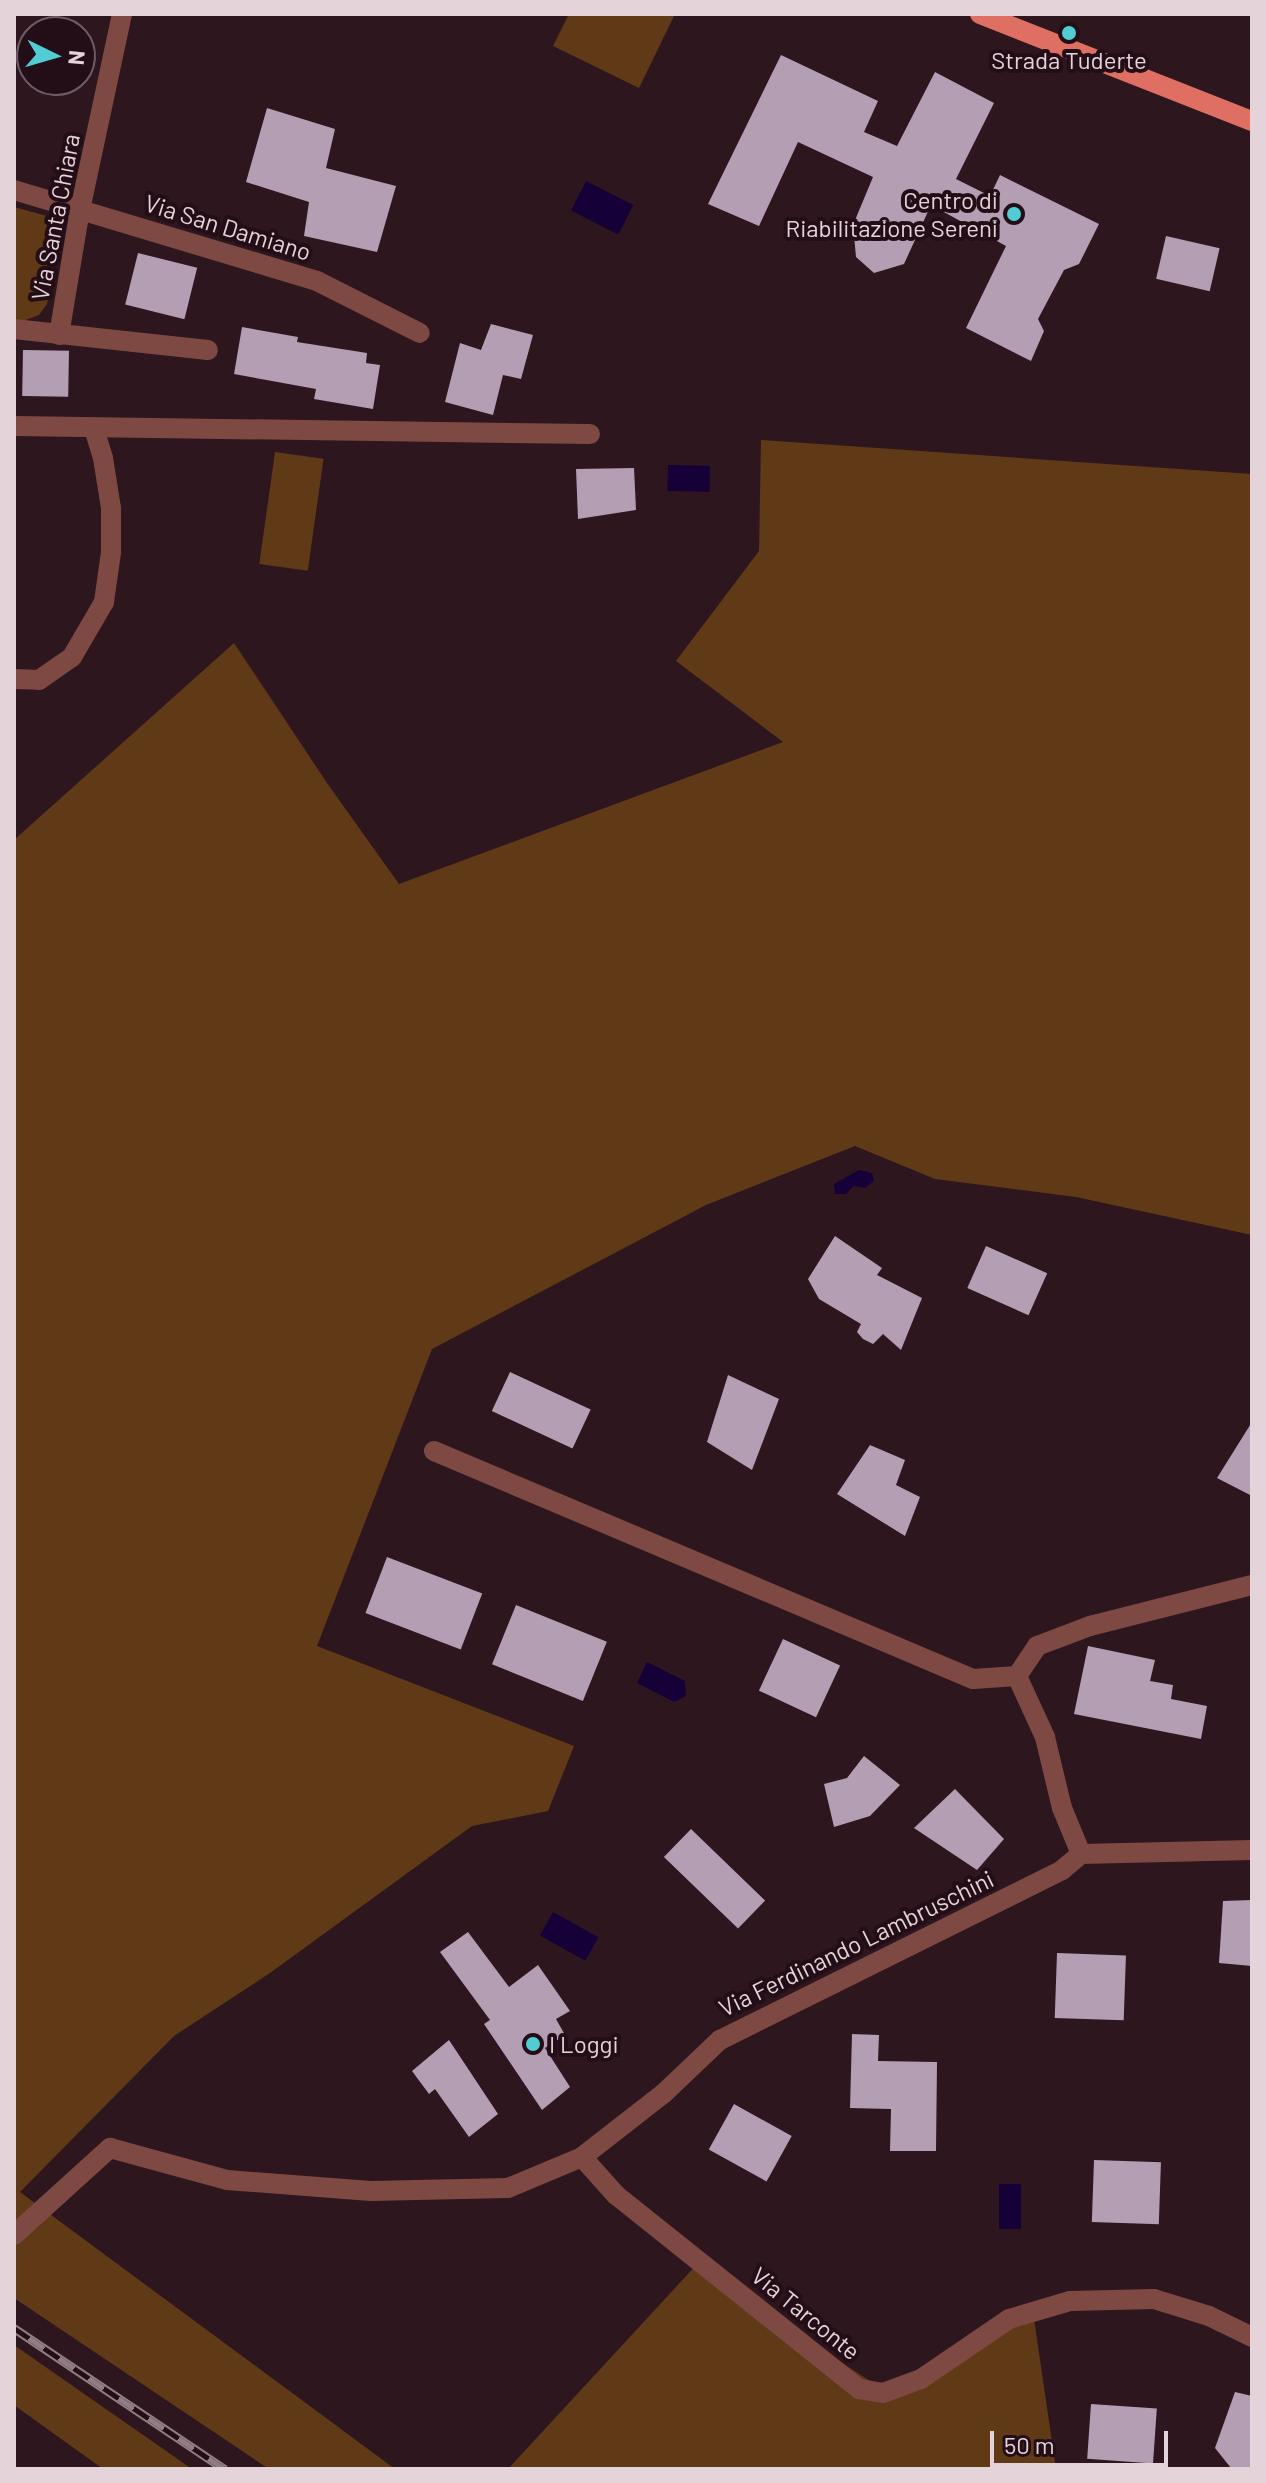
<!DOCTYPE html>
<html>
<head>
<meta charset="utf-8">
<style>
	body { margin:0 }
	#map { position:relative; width:1266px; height:2483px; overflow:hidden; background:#2e161f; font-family:Barlow,sans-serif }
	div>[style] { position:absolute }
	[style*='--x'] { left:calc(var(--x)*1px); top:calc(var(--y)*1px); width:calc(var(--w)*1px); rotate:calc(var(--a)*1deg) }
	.green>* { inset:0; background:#603917; transform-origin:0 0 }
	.water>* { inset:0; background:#160038; transform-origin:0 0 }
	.building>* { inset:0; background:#b49eb4; transform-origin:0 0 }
	.minor>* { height:20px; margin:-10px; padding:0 10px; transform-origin:10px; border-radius:10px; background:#7e4942 }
	.major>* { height:20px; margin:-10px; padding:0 10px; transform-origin:10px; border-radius:10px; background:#de6f62 }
	.rail>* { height:9px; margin-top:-4.5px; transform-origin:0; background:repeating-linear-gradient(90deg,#230d16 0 18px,#917d84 0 36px); box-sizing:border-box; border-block:2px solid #917d84 }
	.dots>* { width:22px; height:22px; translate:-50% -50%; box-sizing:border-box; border:4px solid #230d16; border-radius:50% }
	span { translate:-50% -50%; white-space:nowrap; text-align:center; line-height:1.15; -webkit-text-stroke:8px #230d16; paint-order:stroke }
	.poi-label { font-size:24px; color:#e4d3d8 }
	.right { translate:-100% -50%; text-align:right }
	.left { translate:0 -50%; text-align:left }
	.street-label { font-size:24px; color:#e4d3d8 }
	.frame { position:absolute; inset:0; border:16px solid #e4d3d8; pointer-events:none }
	.north { position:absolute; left:16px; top:16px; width:80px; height:80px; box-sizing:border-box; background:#230d16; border:2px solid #705c64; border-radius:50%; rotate:95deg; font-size:22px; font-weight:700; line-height:32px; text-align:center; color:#e4d3d8 }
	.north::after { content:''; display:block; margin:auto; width:28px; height:36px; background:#51ccd2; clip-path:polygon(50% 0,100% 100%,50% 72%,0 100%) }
	.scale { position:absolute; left:990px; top:2431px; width:178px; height:36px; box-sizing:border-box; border:4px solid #e4d3d8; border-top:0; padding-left:10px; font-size:24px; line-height:28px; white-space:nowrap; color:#e4d3d8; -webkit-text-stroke:6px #230d16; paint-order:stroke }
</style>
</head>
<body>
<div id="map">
	<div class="green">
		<div style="clip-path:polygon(569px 14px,675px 14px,639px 88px,553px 46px)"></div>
		<div style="clip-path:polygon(14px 207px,47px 216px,59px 240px,47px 304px,39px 315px,23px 321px,14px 320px)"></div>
		<div style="clip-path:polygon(761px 440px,1252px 474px,1252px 1235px,1076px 1197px,935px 1179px,855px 1146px,706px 1205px,432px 1349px,317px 1646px,574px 1746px,548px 1811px,472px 1826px,270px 1973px,174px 2036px,20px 2192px,395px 2469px,269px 2469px,14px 2298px,14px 840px,234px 643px,327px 783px,399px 884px,783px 742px,676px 661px,759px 551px)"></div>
		<div style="left:275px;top:452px;width:49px;height:113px;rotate:8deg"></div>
		<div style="clip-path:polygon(700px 2261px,758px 2308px,870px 2381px,894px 2389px,1033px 2312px,1056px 2469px,508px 2469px)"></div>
		<div style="clip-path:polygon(14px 2345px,192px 2469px,103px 2469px,14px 2405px)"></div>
	</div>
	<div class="water">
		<div style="left:586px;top:181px;width:53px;height:33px;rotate:27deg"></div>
		<div style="left:668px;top:465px;width:42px;height:26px;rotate:1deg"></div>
		<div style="clip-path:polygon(859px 1170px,872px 1173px,874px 1181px,865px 1188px,854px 1186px,846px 1194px,835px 1194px,834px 1184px)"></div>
		<div style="clip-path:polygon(647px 1662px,685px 1681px,686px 1696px,674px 1702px,637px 1683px)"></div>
		<div style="left:553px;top:1912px;width:52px;height:27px;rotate:29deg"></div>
		<div style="left:999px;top:2184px;width:22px;height:45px"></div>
	</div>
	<div class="building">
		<div style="clip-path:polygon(781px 55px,878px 101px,864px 132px,897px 146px,935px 72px,994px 103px,956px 179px,990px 196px,1000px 175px,1099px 224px,1079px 264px,1064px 270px,1038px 319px,1044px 331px,1031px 361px,966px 328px,1006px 246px,931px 205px,904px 264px,874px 273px,856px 257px,853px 225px,873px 177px,798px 142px,759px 226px,708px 204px)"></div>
		<div style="clip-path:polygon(267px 108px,335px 129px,326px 168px,396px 186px,377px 252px,304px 236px,309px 202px,246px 182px)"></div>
		<div style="left:1166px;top:236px;width:55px;height:44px;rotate:13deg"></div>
		<div style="left:138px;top:253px;width:61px;height:53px;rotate:14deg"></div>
		<div style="clip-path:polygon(491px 324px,533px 335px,521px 379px,503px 375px,493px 415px,445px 402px,460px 343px,481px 350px)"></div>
		<div style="clip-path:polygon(242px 327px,298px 337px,297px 342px,367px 353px,366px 363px,380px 365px,373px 409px,314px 399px,316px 389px,234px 374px)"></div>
		<div style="left:23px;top:350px;width:46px;height:46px;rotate:1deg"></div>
		<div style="clip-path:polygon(634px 468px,636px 510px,578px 519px,576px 469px)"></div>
		<div style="clip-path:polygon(835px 1236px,882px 1268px,877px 1275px,922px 1298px,901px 1350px,883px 1334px,873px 1344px,863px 1339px,857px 1332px,861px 1324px,819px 1299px,808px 1279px)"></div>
		<div style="left:986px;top:1246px;width:67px;height:46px;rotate:24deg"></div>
		<div style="left:510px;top:1372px;width:89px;height:43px;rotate:25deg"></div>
		<div style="clip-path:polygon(728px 1375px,779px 1399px,752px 1470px,707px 1442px)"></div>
		<div style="clip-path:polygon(1252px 1422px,1252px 1496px,1217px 1478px)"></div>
		<div style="clip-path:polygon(870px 1445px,905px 1460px,896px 1485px,920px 1497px,905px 1536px,837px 1494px)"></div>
		<div style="left:387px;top:1557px;width:102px;height:60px;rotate:21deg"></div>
		<div style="left:516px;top:1605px;width:98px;height:64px;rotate:22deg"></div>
		<div style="left:783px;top:1639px;width:63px;height:57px;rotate:25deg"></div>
		<div style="clip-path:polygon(1088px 1646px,1155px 1660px,1150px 1681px,1173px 1685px,1171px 1699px,1207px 1706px,1201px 1739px,1074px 1714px)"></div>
		<div style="clip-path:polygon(864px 1756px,900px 1785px,870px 1816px,834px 1827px,824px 1784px,847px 1778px)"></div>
		<div style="clip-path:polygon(955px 1789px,1004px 1839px,977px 1870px,914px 1828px)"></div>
		<div style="left:691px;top:1829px;width:103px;height:39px;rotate:44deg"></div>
		<div style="clip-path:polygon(1252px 1900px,1252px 1966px,1219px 1963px,1223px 1901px)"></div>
		<div style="clip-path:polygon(468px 1932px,509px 1987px,538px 1965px,570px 2011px,556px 2019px,565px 2035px,545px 2048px,570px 2087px,542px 2110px,484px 2024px,490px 2020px,440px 1952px)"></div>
		<div style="left:1057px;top:1953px;width:69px;height:65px;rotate:2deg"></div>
		<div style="clip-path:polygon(852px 2034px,879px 2035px,878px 2061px,937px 2062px,936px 2151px,890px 2151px,891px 2109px,850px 2108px)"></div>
		<div style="clip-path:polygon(449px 2040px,498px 2114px,469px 2137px,435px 2089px,429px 2094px,412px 2071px)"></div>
		<div style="left:734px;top:2104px;width:66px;height:52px;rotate:29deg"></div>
		<div style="left:1094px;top:2160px;width:67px;height:62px;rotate:2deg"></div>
		<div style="clip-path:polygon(1235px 2392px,1252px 2396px,1252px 2469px,1231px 2468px,1215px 2448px)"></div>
		<div style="left:1091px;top:2404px;width:66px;height:55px;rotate:4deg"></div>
	</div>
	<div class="minor">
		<div style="--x:14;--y:190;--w:316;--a:16.7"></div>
		<div style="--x:317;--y:281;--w:115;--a:26.8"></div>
		<div style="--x:14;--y:329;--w:195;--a:6.2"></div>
		<div style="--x:59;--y:335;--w:127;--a:-80.5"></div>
		<div style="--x:80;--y:210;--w:200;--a:-77.9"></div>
		<div style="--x:14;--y:426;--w:576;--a:0.8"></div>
		<div style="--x:14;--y:679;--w:25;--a:2"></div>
		<div style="--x:39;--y:680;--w:40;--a:-34.9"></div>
		<div style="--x:72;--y:657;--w:64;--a:-59.8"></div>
		<div style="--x:104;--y:602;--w:50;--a:-82"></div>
		<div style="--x:111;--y:552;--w:44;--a:-90"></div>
		<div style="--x:111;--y:508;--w:51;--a:-99.1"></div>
		<div style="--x:103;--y:458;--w:31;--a:-107"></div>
		<div style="--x:434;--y:1451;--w:585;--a:22.93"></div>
		<div style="--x:973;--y:1679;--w:44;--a:-3.9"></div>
		<div style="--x:1017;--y:1676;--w:36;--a:-56"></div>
		<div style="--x:1037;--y:1646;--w:57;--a:-20.7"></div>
		<div style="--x:1090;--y:1626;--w:167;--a:-14.2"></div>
		<div style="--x:1081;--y:1854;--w:171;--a:-1.3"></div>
		<div style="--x:582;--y:2157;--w:51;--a:48.2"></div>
		<div style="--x:616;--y:2195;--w:311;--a:38.6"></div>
		<div style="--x:859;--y:2389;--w:24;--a:9"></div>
		<div style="--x:883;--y:2393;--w:40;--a:-20.2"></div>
		<div style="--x:921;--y:2379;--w:107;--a:-34.3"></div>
		<div style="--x:1009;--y:2319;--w:64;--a:-16.4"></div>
		<div style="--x:1070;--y:2301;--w:84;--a:-1.4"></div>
		<div style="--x:1154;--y:2299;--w:58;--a:17.2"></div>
		<div style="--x:1209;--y:2316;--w:48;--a:26"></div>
		<div style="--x:14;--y:2235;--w:130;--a:-42.2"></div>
		<div style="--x:110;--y:2148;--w:121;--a:15.3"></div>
		<div style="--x:227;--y:2180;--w:144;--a:4.4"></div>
		<div style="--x:371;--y:2191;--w:137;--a:-1.3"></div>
		<div style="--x:508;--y:2188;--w:80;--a:-22.7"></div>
		<div style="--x:582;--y:2157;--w:103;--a:-37.9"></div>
		<div style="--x:663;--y:2094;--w:79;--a:-43.5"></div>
		<div style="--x:720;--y:2040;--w:382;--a:-26.4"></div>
		<div style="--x:1062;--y:1870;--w:25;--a:-40"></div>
		<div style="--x:1081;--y:1854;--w:50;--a:-112.4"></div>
		<div style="--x:1062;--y:1808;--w:73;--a:-103.5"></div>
		<div style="--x:1045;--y:1737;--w:67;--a:-114.7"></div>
	</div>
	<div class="major">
		<div style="--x:980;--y:14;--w:292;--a:21.5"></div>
	</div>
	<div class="rail">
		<div style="--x:14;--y:2328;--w:254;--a:33.8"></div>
	</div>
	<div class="dots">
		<div style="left:1069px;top:33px;background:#51ccd2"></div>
		<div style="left:1014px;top:214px;background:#51ccd2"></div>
		<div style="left:533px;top:2044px;background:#51ccd2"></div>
	</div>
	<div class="poi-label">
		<span style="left:1069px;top:60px">Strada Tuderte</span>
		<span class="right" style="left:998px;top:214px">Centro di<br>Riabilitazione Sereni</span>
		<span class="left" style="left:549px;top:2044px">I Loggi</span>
	</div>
	<div class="street-label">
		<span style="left:55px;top:217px;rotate:-79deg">Via Santa Chiara</span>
		<span style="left:228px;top:227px;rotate:17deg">Via San Damiano</span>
		<span style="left:856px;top:1943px;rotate:-26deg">Via Ferdinando Lambruschini</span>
		<span style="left:806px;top:2313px;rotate:39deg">Via Tarconte</span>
	</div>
	<div class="frame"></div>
	<div class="north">N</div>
	<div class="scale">50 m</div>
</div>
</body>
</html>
